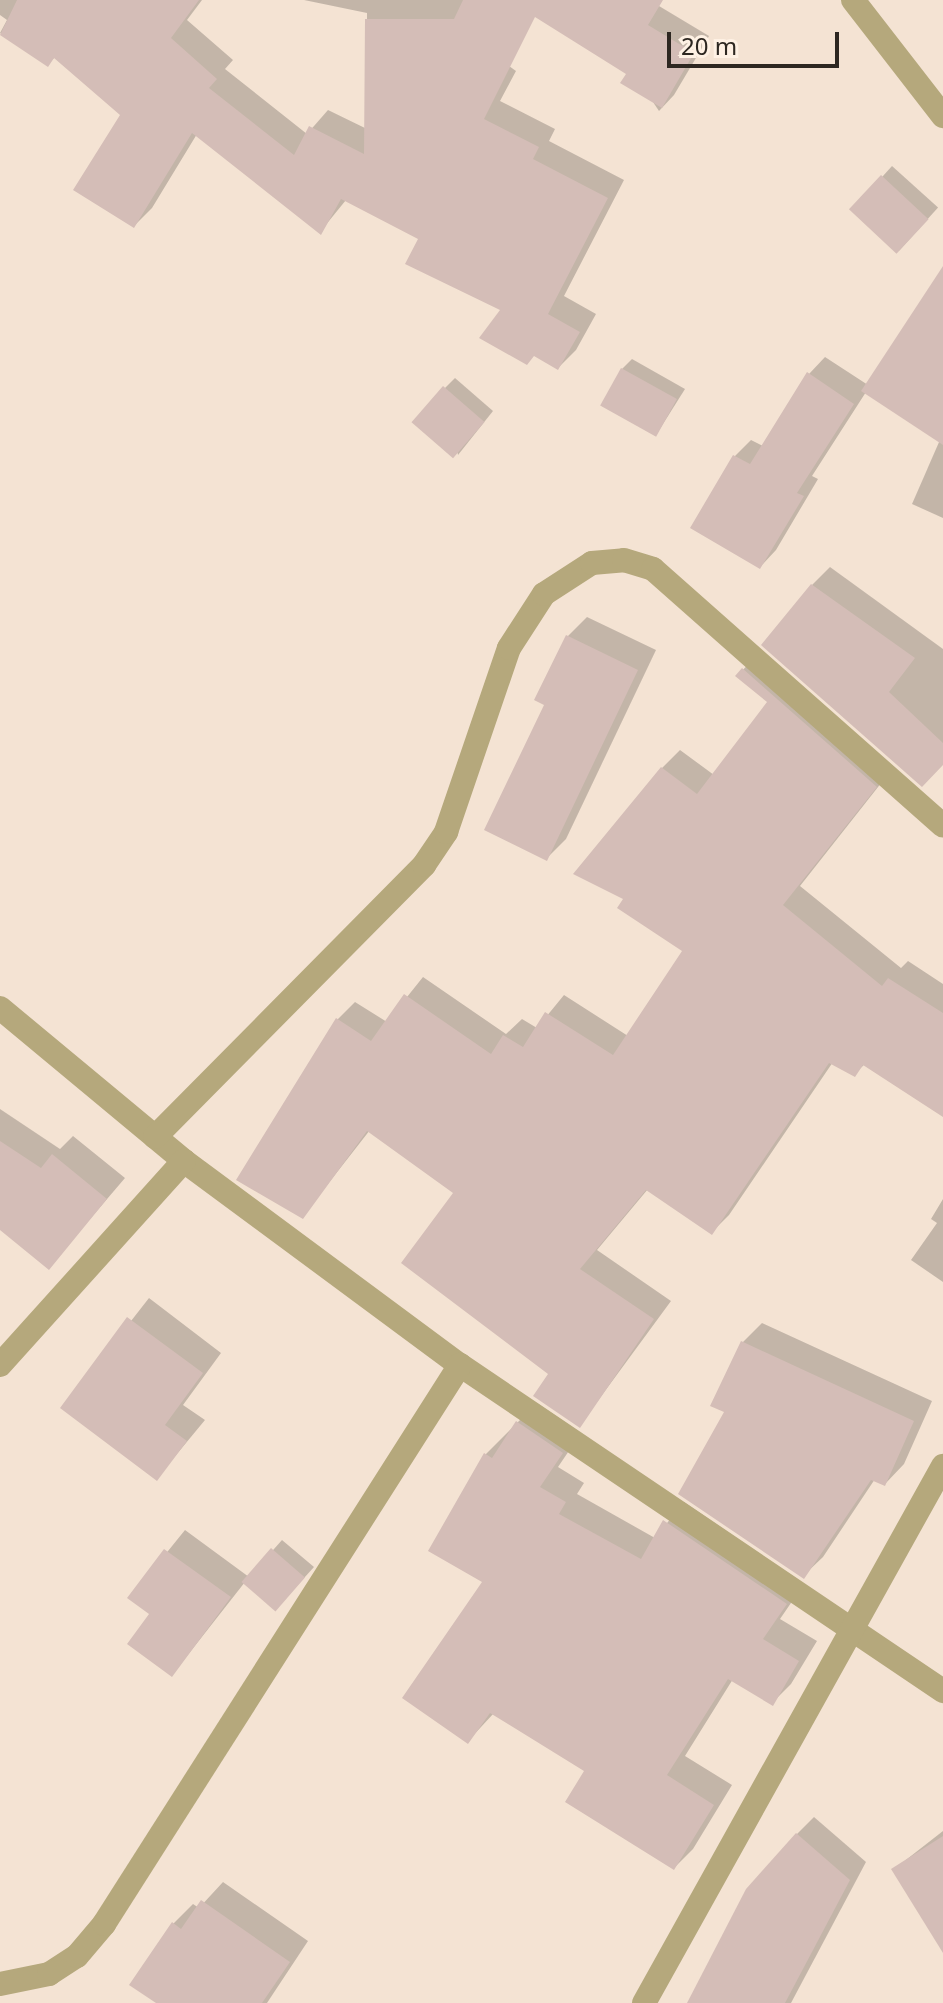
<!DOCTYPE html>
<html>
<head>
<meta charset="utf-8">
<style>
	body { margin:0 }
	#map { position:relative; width:943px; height:2003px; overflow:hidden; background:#f4e3d3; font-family:"Noto Sans",sans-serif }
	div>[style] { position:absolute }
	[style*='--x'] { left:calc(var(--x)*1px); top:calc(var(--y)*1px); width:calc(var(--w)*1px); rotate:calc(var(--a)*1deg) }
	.shadow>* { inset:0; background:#0003; transform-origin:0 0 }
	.building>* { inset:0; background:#d4bdb7; transform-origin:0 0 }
	.minor>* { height:24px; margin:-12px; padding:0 12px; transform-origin:12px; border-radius:12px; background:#b5a87c }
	span { translate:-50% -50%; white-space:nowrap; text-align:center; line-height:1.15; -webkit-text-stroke:7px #fef1e4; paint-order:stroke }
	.scale { position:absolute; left:667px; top:32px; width:172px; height:36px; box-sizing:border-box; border:4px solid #2d2721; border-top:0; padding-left:10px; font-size:24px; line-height:28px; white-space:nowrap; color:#2d2721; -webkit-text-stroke:6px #fef1e4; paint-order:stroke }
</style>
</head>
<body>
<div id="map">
	<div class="shadow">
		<div style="clip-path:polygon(0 0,202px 0,187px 20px,233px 60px,225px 69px,307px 134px,328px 110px,367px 129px,367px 13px,304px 0,532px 0,494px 55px,516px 71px,500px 101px,555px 129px,549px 141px,624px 180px,564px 296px,596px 314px,576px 350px,558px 368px,503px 309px,421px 238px,346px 200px,320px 232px,197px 134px,152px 208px,134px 226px,123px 115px,55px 57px,48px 64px,0 33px,7px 20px,0 15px)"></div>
		<div style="clip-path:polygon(585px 0,649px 0,709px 36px,674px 95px,659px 111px)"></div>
		<div style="left:892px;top:166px;width:62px;height:59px;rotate:42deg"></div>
		<div style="clip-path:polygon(943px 309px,943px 371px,866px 392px,812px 476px,818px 479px,776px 550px,760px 567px,693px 528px,735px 456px,751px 440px,763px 446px,809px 374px,825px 357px,868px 385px)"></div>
		<div style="clip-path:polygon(632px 359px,685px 389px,656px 435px,622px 369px)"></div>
		<div style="clip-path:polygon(455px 378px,493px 411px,458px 455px,445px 388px)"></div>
		<div style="clip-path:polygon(943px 433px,943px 518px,912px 504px)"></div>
		<div style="clip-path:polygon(830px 567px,943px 649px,943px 763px,922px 784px,812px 585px)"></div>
		<div style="clip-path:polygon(587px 617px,656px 650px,566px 839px,546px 859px,547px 704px,568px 636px)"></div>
		<div style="clip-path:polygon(761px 651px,893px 768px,800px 886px,901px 968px,908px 961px,943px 984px,943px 1114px,865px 1064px,854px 1074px,833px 1062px,729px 1215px,711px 1233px,648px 1189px,597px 1250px,671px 1301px,580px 1425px,456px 1193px,370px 1130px,302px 1217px,337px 1020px,355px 1002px,387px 1022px,423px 977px,506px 1034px,522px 1019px,537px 1028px,564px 995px,628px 1036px,685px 950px,626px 898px,662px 768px,680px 750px,714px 775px,770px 702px,738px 675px)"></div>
		<div style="clip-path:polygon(0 1109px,60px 1149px,73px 1136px,125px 1178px,49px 1267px,0 1227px)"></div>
		<div style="clip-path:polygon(943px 1199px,943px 1282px,911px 1260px,937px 1223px,931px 1219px)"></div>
		<div style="clip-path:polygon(149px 1298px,221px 1353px,183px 1405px,205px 1420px,157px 1478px,63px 1408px)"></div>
		<div style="clip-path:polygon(762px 1323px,932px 1401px,904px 1464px,885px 1484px,875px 1479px,823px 1557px,803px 1576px,726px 1411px,742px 1343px)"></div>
		<div style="clip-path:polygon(537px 1403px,581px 1433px,558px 1467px,584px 1483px,577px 1494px,655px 1538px,684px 1502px,804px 1584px,780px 1619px,817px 1641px,791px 1684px,772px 1703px,733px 1679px,685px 1756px,732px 1785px,693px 1849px,674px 1868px,587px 1770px,494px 1713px,468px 1741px,485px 1581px,486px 1454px)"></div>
		<div style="clip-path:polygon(185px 1530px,249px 1577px,282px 1540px,314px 1567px,286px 1598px,245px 1582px,172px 1675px,152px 1613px,130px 1598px)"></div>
		<div style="clip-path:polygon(814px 1817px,866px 1862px,791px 2003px,721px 2003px,797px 1834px)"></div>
		<div style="clip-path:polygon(943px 1831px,943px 1919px,893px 1870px)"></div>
		<div style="clip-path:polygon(223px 1882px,308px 1941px,267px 2003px,160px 2003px,173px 1924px,193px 1904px,199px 1908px)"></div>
	</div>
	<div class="building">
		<div style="clip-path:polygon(17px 0,199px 0,171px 38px,217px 79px,209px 88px,294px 155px,309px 126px,364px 154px,365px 19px,454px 19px,463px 0,663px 0,648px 25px,694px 53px,662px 108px,620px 83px,626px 74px,535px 17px,484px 119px,539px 147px,533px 159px,608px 198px,548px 314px,580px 332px,558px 370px,534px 356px,527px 365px,479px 338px,500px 310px,405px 264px,418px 239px,341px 199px,321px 235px,192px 133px,134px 228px,73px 190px,120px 115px,54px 58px,48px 67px,0 35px)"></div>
		<div style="left:881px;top:175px;width:65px;height:47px;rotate:43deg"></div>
		<div style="clip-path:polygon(943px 266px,943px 445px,861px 391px)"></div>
		<div style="left:621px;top:368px;width:64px;height:43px;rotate:29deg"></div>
		<div style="clip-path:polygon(807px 372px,854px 404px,797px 493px,804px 496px,760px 569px,690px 528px,733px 455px,750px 464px)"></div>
		<div style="left:443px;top:386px;width:55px;height:48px;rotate:41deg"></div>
		<div style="clip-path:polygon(811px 584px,915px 658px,889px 692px,943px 743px,943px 765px,922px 787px,761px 645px)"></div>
		<div style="clip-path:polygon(566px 635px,638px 670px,547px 861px,484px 830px,544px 705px,534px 700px)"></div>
		<div style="clip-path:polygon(742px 668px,877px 787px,783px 905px,882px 986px,888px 978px,943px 1013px,943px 1117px,863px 1065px,855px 1077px,829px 1063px,712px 1235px,646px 1190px,580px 1269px,654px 1319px,580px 1428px,533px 1396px,548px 1374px,401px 1263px,453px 1193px,367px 1131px,303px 1219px,236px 1180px,336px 1018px,371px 1041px,404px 994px,491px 1054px,503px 1035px,523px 1047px,545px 1012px,613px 1055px,682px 951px,617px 908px,623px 899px,573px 874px,661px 767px,697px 794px,767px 702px,735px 676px)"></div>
		<div style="clip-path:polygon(0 1141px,41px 1168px,52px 1154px,107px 1199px,49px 1270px,0 1230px)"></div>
		<div style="clip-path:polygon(127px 1317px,203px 1373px,165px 1425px,187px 1441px,157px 1481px,60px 1408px)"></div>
		<div style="clip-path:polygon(741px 1341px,914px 1421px,885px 1486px,871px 1480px,804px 1579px,678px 1494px,724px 1412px,710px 1406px)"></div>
		<div style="clip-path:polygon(516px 1421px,563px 1453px,540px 1487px,566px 1502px,559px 1514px,641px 1559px,663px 1520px,787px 1604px,763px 1639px,799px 1661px,773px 1706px,728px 1679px,667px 1775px,714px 1805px,674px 1870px,565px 1802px,584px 1771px,490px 1713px,468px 1744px,402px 1698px,482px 1582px,428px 1551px,484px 1453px,492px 1458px)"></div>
		<div style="left:271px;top:1548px;width:45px;height:45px;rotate:41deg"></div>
		<div style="clip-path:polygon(164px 1549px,231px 1597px,172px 1677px,127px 1644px,149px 1614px,127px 1598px)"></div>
		<div style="clip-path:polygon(796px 1833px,850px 1880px,785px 2003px,687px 2003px,746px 1889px)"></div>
		<div style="clip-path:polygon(943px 1836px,943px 1953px,891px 1869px)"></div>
		<div style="clip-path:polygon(201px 1900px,290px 1962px,262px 2003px,156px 2003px,129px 1985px,172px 1922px,181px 1929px)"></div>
	</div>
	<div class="minor">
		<div style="--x:853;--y:0;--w:147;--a:52.2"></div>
		<div style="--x:0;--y:1008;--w:239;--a:39.7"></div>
		<div style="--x:184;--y:1161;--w:343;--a:36.5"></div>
		<div style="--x:460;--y:1365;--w:583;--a:34.02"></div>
		<div style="--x:155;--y:1137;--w:383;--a:-45.3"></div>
		<div style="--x:424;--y:865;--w:40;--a:-56"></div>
		<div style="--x:446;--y:832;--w:194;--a:-71.1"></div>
		<div style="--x:509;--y:648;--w:64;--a:-57.1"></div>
		<div style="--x:544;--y:594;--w:57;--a:-32.9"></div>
		<div style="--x:592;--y:563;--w:32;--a:-5"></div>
		<div style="--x:624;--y:560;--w:30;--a:17"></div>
		<div style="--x:653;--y:569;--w:387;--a:41.5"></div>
		<div style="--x:0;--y:1365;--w:275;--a:-48"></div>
		<div style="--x:0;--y:1984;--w:50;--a:-11.5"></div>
		<div style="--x:49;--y:1974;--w:33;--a:-33"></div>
		<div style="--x:77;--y:1956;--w:42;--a:-49.8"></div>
		<div style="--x:104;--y:1924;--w:663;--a:-57.51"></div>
		<div style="--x:644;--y:2003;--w:615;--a:-60.89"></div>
	</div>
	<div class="scale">20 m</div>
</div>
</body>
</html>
